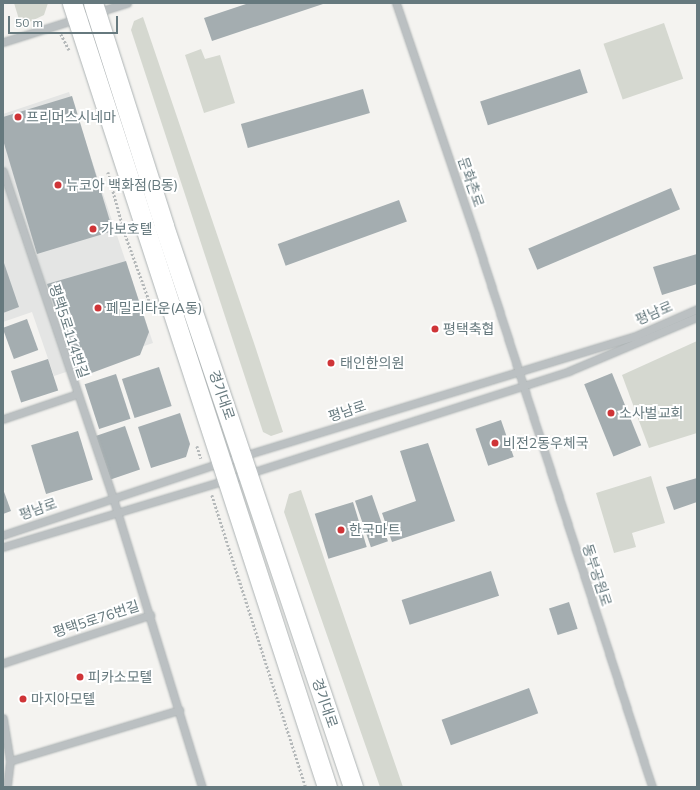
<!DOCTYPE html>
<html>
<head>
<meta charset="utf-8">
<style>
	body { margin:0 }
	#map { position:relative; width:700px; height:790px; overflow:hidden; background:#f4f3f0; font-family:Mulish,"Noto Sans KR",sans-serif }
	div>[style] { position:absolute }
	[style*='--x'] { left:calc(var(--x)*1px); top:calc(var(--y)*1px); width:calc(var(--w)*1px); rotate:calc(var(--a)*1deg) }
	.built>* { inset:0; background:#e4e5e4 }
	.green>* { inset:0; background:#d5d8d0; transform-origin:0 0 }
	.building>* { inset:0; background:#a4adb0; transform-origin:0 0 }
	.path>* { height:2.5px; margin-top:-1.25px; transform-origin:0; background:repeating-linear-gradient(90deg,#b5b9ba 0 2px,transparent 0 4px) }
	.roads { filter:drop-shadow(0 0 1px #adb3b4) drop-shadow(0 0 1px #adb3b4) }
	.minor>* { height:7px; margin:-3.5px; padding:0 3.5px; transform-origin:3.5px; border-radius:3.5px; background:#bbc0c2 }
	.major>* { height:19px; margin:-9.5px; padding:0 9.5px; transform-origin:9.5px; border-radius:9.5px; background:#fff }
	.dots>* { width:11px; height:11px; translate:-50% -50%; box-sizing:border-box; border:2px solid #fff; border-radius:50% }
	span { translate:-50% -50%; white-space:nowrap; text-align:center; line-height:1.15; -webkit-text-stroke:4px #fff; paint-order:stroke }
	.poi-label { font-size:14px; color:#66797e }
	.left { translate:0 -50%; text-align:left }
	.street-label { font-size:14px; color:#66797e }
	.frame { position:absolute; inset:0; border:4px solid #66797e; pointer-events:none }
	.scale { position:absolute; left:8px; top:16px; width:110px; height:18px; box-sizing:border-box; border:2px solid #66797e; border-top:0; padding-left:5px; font-size:12px; line-height:14px; white-space:nowrap; color:#66797e; -webkit-text-stroke:3px #fff; paint-order:stroke }
</style>
</head>
<body>
<div id="map">
	<div class="built">
		<div style="clip-path:polygon(69px 92px,153px 343px,54px 376px,32px 312px,3px 322px,3px 114px)"></div>
	</div>
	<div class="green">
		<div style="clip-path:polygon(14px 3px,48px 3px,44px 15px,21px 26px)"></div>
		<div style="clip-path:polygon(143px 17px,255px 346px,283px 432px,271px 436px,263px 432px,131px 30px,134px 21px)"></div>
		<div style="left:664px;top:23px;width:59px;height:64px;rotate:71deg"></div>
		<div style="clip-path:polygon(201px 49px,205px 59px,220px 55px,235px 103px,204px 113px,185px 55px)"></div>
		<div style="clip-path:polygon(697px 341px,697px 433px,649px 448px,622px 375px)"></div>
		<div style="clip-path:polygon(651px 476px,665px 523px,632px 533px,636px 547px,614px 553px,596px 493px)"></div>
		<div style="clip-path:polygon(301px 490px,328px 570px,403px 787px,380px 787px,284px 512px,289px 494px)"></div>
	</div>
	<div class="building">
		<div style="clip-path:polygon(249px 3px,326px 3px,212px 41px,204px 18px)"></div>
		<div style="left:580px;top:69px;width:25px;height:105px;rotate:72deg"></div>
		<div style="left:363px;top:89px;width:25px;height:127px;rotate:74deg"></div>
		<div style="clip-path:polygon(72px 96px,113px 231px,37px 254px,3px 140px,3px 117px)"></div>
		<div style="left:671px;top:188px;width:23px;height:155px;rotate:67deg"></div>
		<div style="left:399px;top:200px;width:23px;height:129px;rotate:70deg"></div>
		<div style="clip-path:polygon(697px 254px,697px 284px,662px 295px,653px 267px)"></div>
		<div style="clip-path:polygon(3px 260px,19px 307px,3px 313px)"></div>
		<div style="clip-path:polygon(126px 261px,149px 332px,140px 355px,78px 378px,47px 284px)"></div>
		<div style="left:27px;top:319px;width:33px;height:26px;rotate:70deg"></div>
		<div style="left:48px;top:359px;width:33px;height:39px;rotate:72deg"></div>
		<div style="left:159px;top:367px;width:41px;height:39px;rotate:72deg"></div>
		<div style="left:612px;top:373px;width:78px;height:30px;rotate:68deg"></div>
		<div style="left:116px;top:374px;width:47px;height:33px;rotate:72deg"></div>
		<div style="clip-path:polygon(180px 413px,190px 444px,186px 457px,151px 468px,138px 427px)"></div>
		<div style="left:501px;top:420px;width:39px;height:27px;rotate:71deg"></div>
		<div style="left:125px;top:426px;width:46px;height:31px;rotate:71deg"></div>
		<div style="left:78px;top:431px;width:51px;height:49px;rotate:73deg"></div>
		<div style="clip-path:polygon(428px 443px,455px 521px,392px 542px,382px 513px,416px 501px,400px 451px)"></div>
		<div style="clip-path:polygon(697px 478px,697px 502px,674px 510px,666px 487px)"></div>
		<div style="clip-path:polygon(3px 489px,11px 511px,3px 514px)"></div>
		<div style="left:372px;top:495px;width:49px;height:18px;rotate:71deg"></div>
		<div style="left:353px;top:502px;width:47px;height:40px;rotate:73deg"></div>
		<div style="left:491px;top:571px;width:26px;height:94px;rotate:72deg"></div>
		<div style="left:569px;top:602px;width:28px;height:21px;rotate:72deg"></div>
		<div style="left:529px;top:688px;width:27px;height:93px;rotate:70deg"></div>
	</div>
	<div class="path">
		<div style="--x:61;--y:34;--w:18;--a:63"></div>
		<div style="--x:108;--y:172;--w:61;--a:74.8"></div>
		<div style="--x:124;--y:231;--w:88;--a:70.1"></div>
		<div style="--x:197;--y:446;--w:13;--a:72"></div>
		<div style="--x:212;--y:495;--w:307;--a:72.2"></div>
	</div>
	<div class="roads">
		<div class="minor">
			<div style="--x:396;--y:3;--w:245;--a:71.2"></div>
			<div style="--x:475;--y:235;--w:580;--a:72.22"></div>
			<div style="--x:3;--y:42;--w:130;--a:-17.5"></div>
			<div style="--x:3;--y:171;--w:345;--a:71.4"></div>
			<div style="--x:113;--y:498;--w:302;--a:72.9"></div>
			<div style="--x:3;--y:419;--w:78;--a:-18.7"></div>
			<div style="--x:3;--y:535;--w:232;--a:-18.4"></div>
			<div style="--x:223;--y:462;--w:429;--a:-17"></div>
			<div style="--x:633;--y:337;--w:70;--a:-23.6"></div>
			<div style="--x:3;--y:547;--w:255;--a:-16.7"></div>
			<div style="--x:247;--y:474;--w:338;--a:-17.7"></div>
			<div style="--x:569;--y:371;--w:139;--a:-22.9"></div>
			<div style="--x:3;--y:663;--w:155;--a:-18.1"></div>
			<div style="--x:3;--y:718;--w:44;--a:80.8"></div>
			<div style="--x:10;--y:761;--w:26;--a:97"></div>
			<div style="--x:10;--y:761;--w:177;--a:-16.8"></div>
		</div>
		<div class="major">
			<div style="--x:72;--y:3;--w:824;--a:71.98"></div>
			<div style="--x:93;--y:3;--w:234;--a:72.3"></div>
			<div style="--x:164;--y:226;--w:592;--a:71.38"></div>
		</div>
	</div>
	<div class="dots">
		<div style="left:18px;top:117px;background:#cf3437"></div>
		<div style="left:58px;top:185px;background:#cf3437"></div>
		<div style="left:93px;top:229px;background:#cf3437"></div>
		<div style="left:98px;top:308px;background:#cf3437"></div>
		<div style="left:435px;top:329px;background:#cf3437"></div>
		<div style="left:331px;top:363px;background:#cf3437"></div>
		<div style="left:611px;top:413px;background:#cf3437"></div>
		<div style="left:495px;top:443px;background:#cf3437"></div>
		<div style="left:341px;top:530px;background:#cf3437"></div>
		<div style="left:80px;top:677px;background:#cf3437"></div>
		<div style="left:23px;top:699px;background:#cf3437"></div>
	</div>
	<div class="poi-label">
		<span class="left" style="left:26px;top:117px">프리머스시네마</span>
		<span class="left" style="left:66px;top:185px">뉴코아 백화점(B동)</span>
		<span class="left" style="left:101px;top:229px">가보호텔</span>
		<span class="left" style="left:106px;top:308px">페밀리타운(A동)</span>
		<span class="left" style="left:443px;top:329px">평택축협</span>
		<span class="left" style="left:340px;top:363px">태인한의원</span>
		<span class="left" style="left:619px;top:413px">소사벌교회</span>
		<span class="left" style="left:503px;top:443px">비전2동우체국</span>
		<span class="left" style="left:349px;top:530px">한국마트</span>
		<span class="left" style="left:88px;top:677px">피카소모텔</span>
		<span class="left" style="left:31px;top:699px">마지아모텔</span>
	</div>
	<div class="street-label">
		<span style="left:471px;top:182px;rotate:71deg">문화촌로</span>
		<span style="left:654px;top:313px;rotate:-23deg">평남로</span>
		<span style="left:69px;top:331px;rotate:72deg">평택5로114번길</span>
		<span style="left:222px;top:395px;rotate:71deg">경기대로</span>
		<span style="left:347px;top:411px;rotate:-18deg">평남로</span>
		<span style="left:38px;top:509px;rotate:-19deg">평남로</span>
		<span style="left:597px;top:575px;rotate:72deg">동부공원로</span>
		<span style="left:96px;top:619px;rotate:-18deg">평택5로76번길</span>
		<span style="left:325px;top:703px;rotate:71deg">경기대로</span>
	</div>
	<div class="frame"></div>
	<div class="scale">50 m</div>
</div>
</body>
</html>
